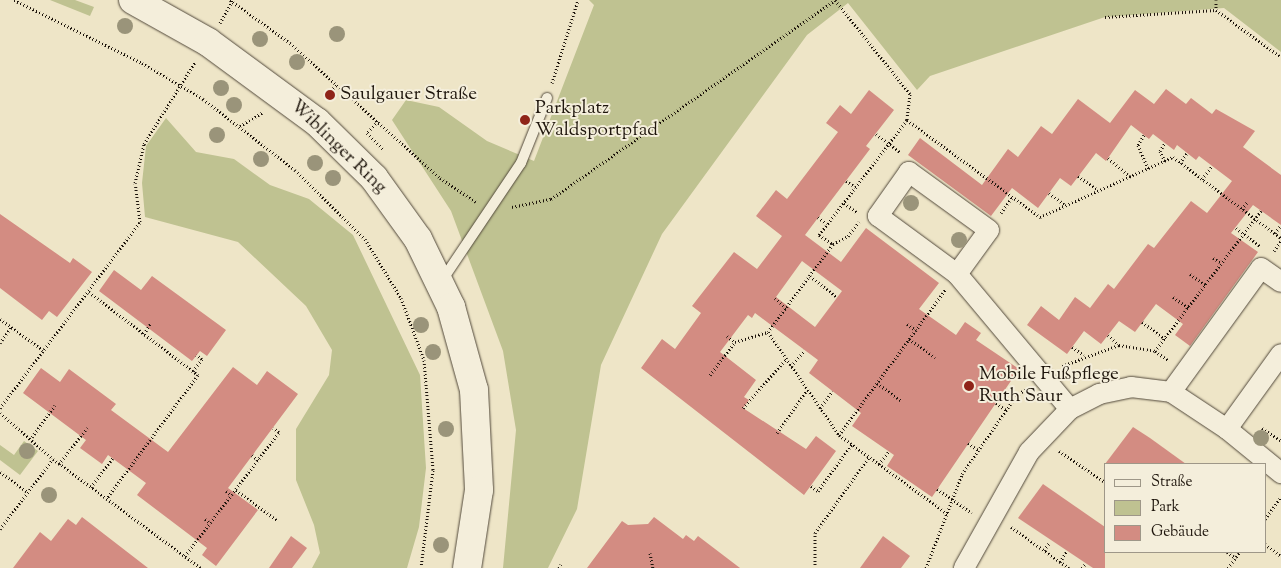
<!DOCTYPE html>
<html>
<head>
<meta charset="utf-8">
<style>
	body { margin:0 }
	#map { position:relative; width:1281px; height:568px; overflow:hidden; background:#eee5c7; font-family:"Sorts Mill Goudy",serif }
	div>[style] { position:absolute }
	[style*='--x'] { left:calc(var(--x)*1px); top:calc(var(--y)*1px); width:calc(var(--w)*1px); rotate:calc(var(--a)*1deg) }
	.green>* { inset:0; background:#bfc291 }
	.building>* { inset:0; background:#d38c82 }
	.path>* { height:3px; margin-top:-1.5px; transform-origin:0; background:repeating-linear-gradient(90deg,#1e150c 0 1px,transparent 0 3.5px) }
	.roads { filter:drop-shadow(0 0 1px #52493b) drop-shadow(0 0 1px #52493b) }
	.lane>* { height:10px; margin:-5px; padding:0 5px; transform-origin:5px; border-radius:5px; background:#f4eedb }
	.street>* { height:20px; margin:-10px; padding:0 10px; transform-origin:10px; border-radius:10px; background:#f4eedb }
	.secondary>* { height:28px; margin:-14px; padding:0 14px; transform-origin:14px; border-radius:14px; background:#f4eedb }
	.trees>* { width:16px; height:16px; margin:-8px; border-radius:50%; background:#9a947a }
	.dots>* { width:14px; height:14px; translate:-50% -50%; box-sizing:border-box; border:2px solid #f4eedb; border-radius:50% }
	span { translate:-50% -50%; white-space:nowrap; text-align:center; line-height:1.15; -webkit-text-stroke:4px #f4eedb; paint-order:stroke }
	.poi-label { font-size:19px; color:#1e150c }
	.left { translate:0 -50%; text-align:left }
	.street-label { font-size:19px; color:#1e150c }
	.legend { position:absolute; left:1104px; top:463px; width:162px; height:90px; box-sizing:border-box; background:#f4eedb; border:1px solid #9e9788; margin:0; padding:6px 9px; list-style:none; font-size:15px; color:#1e150c }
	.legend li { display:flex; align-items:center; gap:10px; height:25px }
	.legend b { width:25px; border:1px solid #9e9788 }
</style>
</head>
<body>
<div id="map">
	<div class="green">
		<div style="clip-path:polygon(50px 0,75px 0,94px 7px,90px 16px)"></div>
		<div style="clip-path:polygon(589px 0,1281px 0,1281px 52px,1224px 8px,1105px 17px,930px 76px,917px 90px,848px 3px,807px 35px,662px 234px,601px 365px,577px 509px,548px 568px,503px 568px,516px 430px,503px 351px,451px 211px,392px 120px,406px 100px,439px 107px,487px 141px,534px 161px,594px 5px)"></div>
		<div style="clip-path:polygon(166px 118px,196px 152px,234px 159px,270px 185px,309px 199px,353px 235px,420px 375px,426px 468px,419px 527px,407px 568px,312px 568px,320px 553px,314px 525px,296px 480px,296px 429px,329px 375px,332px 350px,306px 306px,238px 242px,145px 217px,142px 183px,146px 146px)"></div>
		<div style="clip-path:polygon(24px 441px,38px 451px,20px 475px,0 460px,0 445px,14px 455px)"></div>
	</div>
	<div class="building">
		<div style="clip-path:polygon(1166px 89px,1186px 104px,1191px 98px,1212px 114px,1216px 109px,1255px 131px,1243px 147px,1281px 175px,1281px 225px,1253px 205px,1231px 233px,1258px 252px,1190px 346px,1175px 335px,1183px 324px,1156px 304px,1135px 332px,1119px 321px,1101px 344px,1084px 331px,1067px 354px,1027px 325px,1041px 306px,1059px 320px,1075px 297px,1090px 308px,1108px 284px,1114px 289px,1148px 244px,1154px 248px,1191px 201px,1207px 213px,1232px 181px,1199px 156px,1196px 160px,1177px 145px,1174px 150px,1153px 134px,1149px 139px,1131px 125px,1106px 161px,1096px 153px,1071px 186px,1060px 178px,1038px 208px,1012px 188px,991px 216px,908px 155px,920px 138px,982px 185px,1008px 149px,1018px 157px,1041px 126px,1052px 134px,1078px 99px,1110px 123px,1135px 90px,1154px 104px)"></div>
		<div style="clip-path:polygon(evenodd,869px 90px,894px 110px,866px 146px,870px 149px,805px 235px,841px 262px,866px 228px,939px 283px,919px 309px,956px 335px,965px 322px,981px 333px,976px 340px,1019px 369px,932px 497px,887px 466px,894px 455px,852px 426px,861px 413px,809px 373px,818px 360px,755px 313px,752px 318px,748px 315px,720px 352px,756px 380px,744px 397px,749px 400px,743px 408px,806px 449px,816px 436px,836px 451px,804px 495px,641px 368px,662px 339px,675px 349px,701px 313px,692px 306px,734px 252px,757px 269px,782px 236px,756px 216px,776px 190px,787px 199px,838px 132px,826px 123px,840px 105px,851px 114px,869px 90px,802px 261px,842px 291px,815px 327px,776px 297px,802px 261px)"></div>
		<div style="clip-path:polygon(0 214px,70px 263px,73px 258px,92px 272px,57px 317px,49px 311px,42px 320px,0 288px)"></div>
		<div style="clip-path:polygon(114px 270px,141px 290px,152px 276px,226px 330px,207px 356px,200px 351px,192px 361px,99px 291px)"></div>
		<div style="clip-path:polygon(233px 367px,257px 385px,267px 371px,298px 394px,228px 488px,258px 510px,216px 566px,202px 555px,207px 548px,137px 495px,146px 483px,108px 455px,102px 464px,80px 448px,86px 440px,23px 393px,41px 368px,60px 382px,69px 369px,116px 404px,111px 410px,168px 452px)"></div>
		<div style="clip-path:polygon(1133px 427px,1150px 438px,1186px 464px,1105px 464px)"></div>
		<div style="clip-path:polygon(1043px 484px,1105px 527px,1105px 568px,1093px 568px,1018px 518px)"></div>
		<div style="clip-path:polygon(82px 517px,148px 568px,13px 568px,40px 532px,51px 541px,68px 519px,76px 525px)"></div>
		<div style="clip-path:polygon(654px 517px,683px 539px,686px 535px,694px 541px,698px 536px,740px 568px,587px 568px,622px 521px,628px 525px,648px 524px)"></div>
		<div style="clip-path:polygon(291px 536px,307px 548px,292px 568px,269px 568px)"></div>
		<div style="clip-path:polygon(883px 536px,910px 556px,901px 568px,860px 568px)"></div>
	</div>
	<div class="path">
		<div style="--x:14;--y:0;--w:143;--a:26.2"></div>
		<div style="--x:142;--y:63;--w:71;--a:30.5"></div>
		<div style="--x:203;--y:99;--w:116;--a:37.7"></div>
		<div style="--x:295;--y:170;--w:98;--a:44.6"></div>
		<div style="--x:365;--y:239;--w:69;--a:58.6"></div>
		<div style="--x:401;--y:298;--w:66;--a:69.6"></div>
		<div style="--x:424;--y:360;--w:110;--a:85.3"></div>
		<div style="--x:433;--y:470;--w:99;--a:97"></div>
		<div style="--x:230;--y:0;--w:74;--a:35.6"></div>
		<div style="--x:290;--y:43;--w:202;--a:42"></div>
		<div style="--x:440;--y:178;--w:43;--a:33.7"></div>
		<div style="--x:835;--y:0;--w:120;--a:51.4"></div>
		<div style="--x:910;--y:94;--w:26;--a:97"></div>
		<div style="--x:907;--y:120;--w:145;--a:127.4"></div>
		<div style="--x:819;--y:235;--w:17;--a:33"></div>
		<div style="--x:833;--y:244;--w:109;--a:126.5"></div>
		<div style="--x:768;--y:332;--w:125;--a:55.4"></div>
		<div style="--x:839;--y:435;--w:136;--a:36"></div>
		<div style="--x:1216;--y:0;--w:10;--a:90"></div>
		<div style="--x:1216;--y:10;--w:80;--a:35.9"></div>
		<div style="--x:1105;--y:17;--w:111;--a:-3.6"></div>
		<div style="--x:220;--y:23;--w:26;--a:-61"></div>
		<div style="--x:552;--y:83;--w:87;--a:-72.6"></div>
		<div style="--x:326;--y:96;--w:16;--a:-47"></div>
		<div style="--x:907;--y:120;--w:165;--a:36.1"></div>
		<div style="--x:1040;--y:217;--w:146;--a:-24.3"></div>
		<div style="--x:1173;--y:157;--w:135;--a:36.9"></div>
		<div style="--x:378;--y:121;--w:16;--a:133"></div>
		<div style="--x:367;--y:133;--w:24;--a:45"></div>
		<div style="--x:240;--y:126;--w:26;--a:-31"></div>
		<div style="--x:876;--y:134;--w:31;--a:37"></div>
		<div style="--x:1144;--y:135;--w:12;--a:121"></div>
		<div style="--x:1138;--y:145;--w:26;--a:67"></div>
		<div style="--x:1108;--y:158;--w:30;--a:40"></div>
		<div style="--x:1165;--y:161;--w:11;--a:-117"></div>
		<div style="--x:1160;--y:151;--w:9;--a:-58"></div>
		<div style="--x:1180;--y:163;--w:12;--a:-55"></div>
		<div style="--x:1078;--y:176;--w:24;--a:35"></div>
		<div style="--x:1202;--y:179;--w:16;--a:-52"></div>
		<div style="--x:846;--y:181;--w:12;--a:31"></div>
		<div style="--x:1049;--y:193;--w:20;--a:37"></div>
		<div style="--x:844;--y:203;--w:17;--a:36"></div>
		<div style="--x:512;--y:207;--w:40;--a:-12"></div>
		<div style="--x:551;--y:199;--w:347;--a:-35"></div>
		<div style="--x:1242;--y:209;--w:10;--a:-53"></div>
		<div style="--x:1001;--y:213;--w:19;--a:-55"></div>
		<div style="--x:818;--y:217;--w:11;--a:38"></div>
		<div style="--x:1236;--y:228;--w:31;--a:37"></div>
		<div style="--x:1275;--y:233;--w:10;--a:-53"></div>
		<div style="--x:833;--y:244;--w:17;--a:-28"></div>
		<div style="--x:848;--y:236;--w:18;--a:-52"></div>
		<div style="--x:1274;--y:251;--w:12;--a:-55"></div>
		<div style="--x:1213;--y:258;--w:10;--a:29"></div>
		<div style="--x:1190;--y:274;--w:19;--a:36"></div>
		<div style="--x:810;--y:276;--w:34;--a:38"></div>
		<div style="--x:89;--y:292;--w:137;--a:37.3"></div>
		<div style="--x:198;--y:375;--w:153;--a:126.5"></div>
		<div style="--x:1173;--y:297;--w:19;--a:35"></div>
		<div style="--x:775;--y:298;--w:15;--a:42"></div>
		<div style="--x:0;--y:319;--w:53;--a:35.8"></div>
		<div style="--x:1142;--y:322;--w:29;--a:36"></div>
		<div style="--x:907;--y:324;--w:11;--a:34"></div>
		<div style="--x:144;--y:334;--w:13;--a:-58"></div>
		<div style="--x:1108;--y:335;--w:15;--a:42"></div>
		<div style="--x:727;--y:336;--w:10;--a:37"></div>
		<div style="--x:909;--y:339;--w:32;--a:35"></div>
		<div style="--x:0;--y:343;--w:19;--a:-55"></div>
		<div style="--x:1072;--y:347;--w:14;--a:34"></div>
		<div style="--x:1155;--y:351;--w:176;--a:-52.9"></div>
		<div style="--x:791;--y:366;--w:21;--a:-49"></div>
		<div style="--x:1062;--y:366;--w:61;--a:-20.2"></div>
		<div style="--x:1119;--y:345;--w:36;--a:9"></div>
		<div style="--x:1155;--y:351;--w:16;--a:35"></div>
		<div style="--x:193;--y:371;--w:15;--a:-53"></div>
		<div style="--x:202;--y:359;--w:7;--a:-146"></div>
		<div style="--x:710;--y:375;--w:41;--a:-52.9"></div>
		<div style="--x:735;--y:342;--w:34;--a:-17"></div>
		<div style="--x:877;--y:383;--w:31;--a:36"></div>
		<div style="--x:996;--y:403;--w:12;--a:35"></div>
		<div style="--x:0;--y:408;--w:233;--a:-53"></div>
		<div style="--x:140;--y:222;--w:39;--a:-97"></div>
		<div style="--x:135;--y:183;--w:40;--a:-77"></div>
		<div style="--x:144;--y:144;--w:97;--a:-58.1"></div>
		<div style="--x:743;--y:408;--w:65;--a:-48.7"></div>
		<div style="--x:820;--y:408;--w:21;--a:-53"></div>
		<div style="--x:0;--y:413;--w:70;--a:41"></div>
		<div style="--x:53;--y:459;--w:184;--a:36.4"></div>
		<div style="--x:1262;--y:428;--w:23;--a:34"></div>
		<div style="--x:777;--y:433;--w:52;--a:-55.1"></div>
		<div style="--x:839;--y:435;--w:180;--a:-53.8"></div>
		<div style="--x:32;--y:437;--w:39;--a:-54"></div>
		<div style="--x:968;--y:443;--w:12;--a:35"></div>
		<div style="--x:1059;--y:451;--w:55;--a:34"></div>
		<div style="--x:252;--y:455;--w:8;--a:40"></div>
		<div style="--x:59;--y:464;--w:46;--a:-52.1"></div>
		<div style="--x:879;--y:464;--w:16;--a:-52"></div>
		<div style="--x:0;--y:472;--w:34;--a:36"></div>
		<div style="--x:811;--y:486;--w:9;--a:36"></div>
		<div style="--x:818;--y:491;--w:58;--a:-54.1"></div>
		<div style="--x:91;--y:487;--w:36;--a:-53"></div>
		<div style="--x:937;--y:489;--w:42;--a:34.4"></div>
		<div style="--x:236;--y:490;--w:52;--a:36.4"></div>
		<div style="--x:226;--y:491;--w:7;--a:34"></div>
		<div style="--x:205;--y:519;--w:7;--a:34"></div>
		<div style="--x:1265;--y:519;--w:27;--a:-54"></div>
		<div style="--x:1011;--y:527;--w:71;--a:35.3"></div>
		<div style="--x:0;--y:529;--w:88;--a:-52.9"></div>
		<div style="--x:1265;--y:544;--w:20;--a:37"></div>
		<div style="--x:1044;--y:550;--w:10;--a:-53"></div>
		<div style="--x:1227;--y:552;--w:11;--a:34"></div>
		<div style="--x:650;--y:553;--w:15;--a:79"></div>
		<div style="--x:185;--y:556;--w:156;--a:-52.8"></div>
		<div style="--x:279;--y:432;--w:7;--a:-146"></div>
		<div style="--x:1060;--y:562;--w:13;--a:-58"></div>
		<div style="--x:559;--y:568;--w:4;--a:-63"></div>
		<div style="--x:815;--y:568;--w:35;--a:-90"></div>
		<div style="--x:815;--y:533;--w:93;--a:-54.6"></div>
		<div style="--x:926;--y:568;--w:101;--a:-69"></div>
		<div style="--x:962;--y:474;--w:95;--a:-55.3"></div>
		<div style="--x:1016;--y:396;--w:14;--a:-36"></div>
		<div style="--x:1082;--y:568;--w:6;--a:-51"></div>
		<div style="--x:1228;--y:568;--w:20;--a:-53"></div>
	</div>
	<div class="roads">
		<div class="lane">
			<div style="--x:441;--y:282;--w:143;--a:-56.1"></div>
			<div style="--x:521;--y:163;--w:70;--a:-68.2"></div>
		</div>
		<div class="street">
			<div style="--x:957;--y:274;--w:54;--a:-54"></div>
			<div style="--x:989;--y:230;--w:99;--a:-144.1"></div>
			<div style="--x:909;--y:172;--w:54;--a:125.2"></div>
			<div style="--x:878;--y:216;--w:98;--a:36.3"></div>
			<div style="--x:957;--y:274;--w:176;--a:50.1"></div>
			<div style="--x:1171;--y:392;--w:153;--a:-54"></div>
			<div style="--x:1261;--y:268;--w:24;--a:35"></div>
			<div style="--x:1227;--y:429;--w:92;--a:-54.2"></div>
			<div style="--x:964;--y:568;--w:133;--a:-60.7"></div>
			<div style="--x:1029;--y:452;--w:59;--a:-46.4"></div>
			<div style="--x:1070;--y:409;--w:33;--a:-27"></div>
			<div style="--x:1099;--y:394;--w:33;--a:-12"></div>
			<div style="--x:1131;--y:387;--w:40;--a:7.1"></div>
			<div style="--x:1171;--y:392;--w:67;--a:33.5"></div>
			<div style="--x:1227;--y:429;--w:70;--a:39.2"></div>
		</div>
		<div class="secondary">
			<div style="--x:133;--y:0;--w:86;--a:29.2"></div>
			<div style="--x:208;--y:42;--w:135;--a:36.3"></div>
			<div style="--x:317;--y:122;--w:80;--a:44.5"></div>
			<div style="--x:374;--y:178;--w:75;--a:54.2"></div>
			<div style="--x:418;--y:239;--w:76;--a:64.1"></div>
			<div style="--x:451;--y:307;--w:86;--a:74.5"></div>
			<div style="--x:474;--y:390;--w:100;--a:87.1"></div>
			<div style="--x:479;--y:490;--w:79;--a:98.7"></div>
		</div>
	</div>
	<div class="trees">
		<div style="left:125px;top:26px"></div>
		<div style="left:337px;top:34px"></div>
		<div style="left:260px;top:39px"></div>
		<div style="left:297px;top:62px"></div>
		<div style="left:221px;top:88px"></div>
		<div style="left:234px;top:105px"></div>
		<div style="left:217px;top:135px"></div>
		<div style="left:261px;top:159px"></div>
		<div style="left:315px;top:163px"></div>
		<div style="left:333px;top:178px"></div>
		<div style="left:911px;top:203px"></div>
		<div style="left:959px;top:240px"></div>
		<div style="left:421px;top:325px"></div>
		<div style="left:433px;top:352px"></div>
		<div style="left:446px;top:429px"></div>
		<div style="left:1261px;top:438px"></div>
		<div style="left:27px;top:451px"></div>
		<div style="left:49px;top:495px"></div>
		<div style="left:441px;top:545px"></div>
	</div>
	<div class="dots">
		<div style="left:330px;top:95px;background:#8f2418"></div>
		<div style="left:525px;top:120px;background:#8f2418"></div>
		<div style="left:969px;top:386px;background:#8f2418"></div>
	</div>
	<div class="poi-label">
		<span class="left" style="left:340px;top:95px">Saulgauer Straße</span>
		<span class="left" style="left:535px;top:120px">Parkplatz<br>Waldsportpfad</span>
		<span class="left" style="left:979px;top:386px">Mobile Fußpflege<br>Ruth Saur</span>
	</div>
	<div class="street-label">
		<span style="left:338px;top:147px;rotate:44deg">Wiblinger Ring</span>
	</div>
	<ul class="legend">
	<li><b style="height:6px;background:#f4eedb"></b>Straße</li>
	<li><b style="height:14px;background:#bfc291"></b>Park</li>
	<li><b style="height:14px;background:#d38c82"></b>Gebäude</li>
	</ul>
</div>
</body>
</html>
